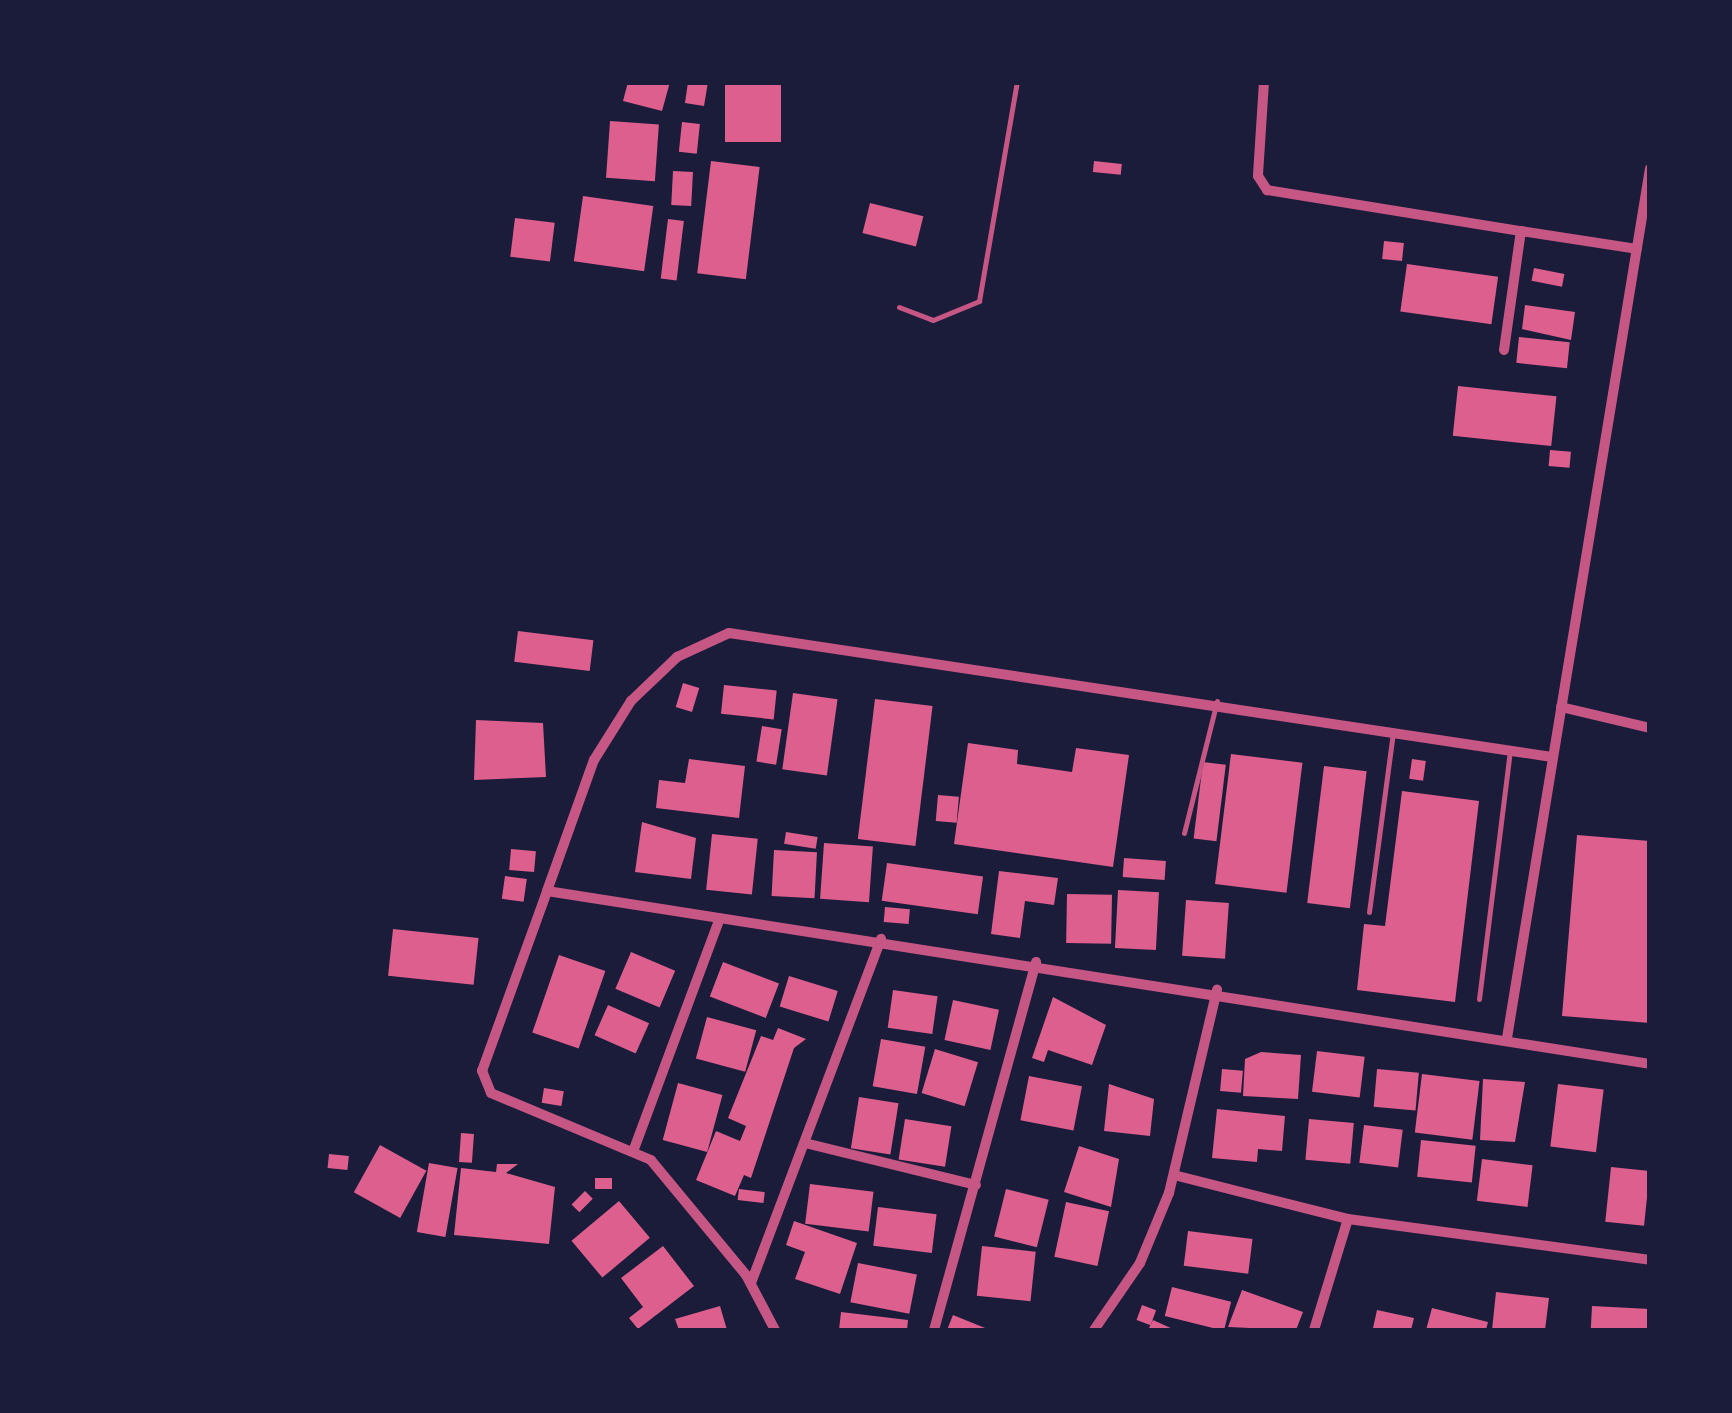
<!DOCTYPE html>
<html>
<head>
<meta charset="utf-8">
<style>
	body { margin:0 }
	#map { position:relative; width:1732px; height:1413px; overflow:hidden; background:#1b1b3a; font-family:"Alegreya Sans",sans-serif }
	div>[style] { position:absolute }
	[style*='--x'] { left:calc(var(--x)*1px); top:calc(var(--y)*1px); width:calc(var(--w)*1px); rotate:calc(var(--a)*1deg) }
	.building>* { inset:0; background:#dd5f8e; transform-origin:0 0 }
	.service>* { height:5px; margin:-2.5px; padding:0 2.5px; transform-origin:2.5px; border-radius:2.5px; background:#c65784 }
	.minor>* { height:10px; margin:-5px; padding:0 5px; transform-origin:5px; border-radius:5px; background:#c65784 }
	span { translate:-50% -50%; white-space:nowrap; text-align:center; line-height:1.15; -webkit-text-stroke:9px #1b1b3a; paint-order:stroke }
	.frame { position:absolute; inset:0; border:85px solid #1b1b3a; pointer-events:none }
</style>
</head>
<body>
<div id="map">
	<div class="building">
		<div style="clip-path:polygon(628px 82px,670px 82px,662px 111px,623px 101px)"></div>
		<div style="clip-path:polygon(688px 82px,708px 82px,704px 106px,685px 103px)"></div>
		<div style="left:725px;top:82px;width:56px;height:60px"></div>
		<div style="left:610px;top:121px;width:49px;height:57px;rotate:4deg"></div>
		<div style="left:682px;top:122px;width:18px;height:30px;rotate:6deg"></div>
		<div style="left:711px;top:161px;width:49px;height:113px;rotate:7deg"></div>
		<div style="left:1094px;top:161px;width:28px;height:11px;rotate:6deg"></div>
		<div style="left:673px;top:171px;width:20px;height:34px;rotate:3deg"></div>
		<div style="left:583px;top:196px;width:71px;height:66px;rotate:8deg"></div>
		<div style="left:870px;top:203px;width:55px;height:31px;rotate:14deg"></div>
		<div style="left:515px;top:218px;width:40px;height:39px;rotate:7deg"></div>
		<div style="left:668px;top:219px;width:16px;height:60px;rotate:7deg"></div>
		<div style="left:1384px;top:241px;width:20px;height:18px;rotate:6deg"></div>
		<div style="left:1407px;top:264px;width:92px;height:48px;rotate:8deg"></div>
		<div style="left:1534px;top:268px;width:31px;height:13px;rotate:11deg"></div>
		<div style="clip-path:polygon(1525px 305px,1575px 312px,1571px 340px,1522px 329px)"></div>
		<div style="left:1519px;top:337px;width:51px;height:26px;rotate:6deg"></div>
		<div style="left:1458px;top:386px;width:99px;height:50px;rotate:6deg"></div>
		<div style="left:1550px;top:450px;width:21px;height:16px;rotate:5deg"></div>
		<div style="left:518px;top:631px;width:76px;height:31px;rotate:7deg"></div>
		<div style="left:683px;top:683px;width:17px;height:25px;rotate:17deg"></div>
		<div style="left:724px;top:685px;width:53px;height:29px;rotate:6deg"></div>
		<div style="left:793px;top:693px;width:45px;height:77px;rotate:8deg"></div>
		<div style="left:875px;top:699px;width:58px;height:141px;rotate:7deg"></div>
		<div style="clip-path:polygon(476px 720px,543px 723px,546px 777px,474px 780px)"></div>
		<div style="left:762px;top:726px;width:20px;height:36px;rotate:9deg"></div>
		<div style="clip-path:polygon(968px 743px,1018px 750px,1017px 764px,1072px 772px,1076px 748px,1129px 755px,1113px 867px,954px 844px)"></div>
		<div style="left:1231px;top:754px;width:72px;height:131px;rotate:7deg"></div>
		<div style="clip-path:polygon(689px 759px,745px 766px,739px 818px,656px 808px,659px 780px,685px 783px)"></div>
		<div style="left:1412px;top:759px;width:14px;height:20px;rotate:8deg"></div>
		<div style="left:1203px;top:762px;width:23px;height:77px;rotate:7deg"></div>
		<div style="left:1324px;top:766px;width:43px;height:138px;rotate:7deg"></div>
		<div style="clip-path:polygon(1402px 791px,1479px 801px,1455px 1002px,1357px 990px,1364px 924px,1385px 926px)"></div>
		<div style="left:938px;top:795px;width:21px;height:26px;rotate:5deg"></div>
		<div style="clip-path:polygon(642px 822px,696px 838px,691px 879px,635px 872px)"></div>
		<div style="left:786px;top:832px;width:32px;height:12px;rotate:9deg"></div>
		<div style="left:712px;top:834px;width:46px;height:56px;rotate:6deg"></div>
		<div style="clip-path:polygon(1577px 835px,1650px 841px,1650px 1023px,1562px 1016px)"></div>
		<div style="left:824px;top:843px;width:49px;height:56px;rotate:4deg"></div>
		<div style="left:511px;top:849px;width:25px;height:21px;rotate:5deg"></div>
		<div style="left:774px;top:850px;width:43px;height:46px;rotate:3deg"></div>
		<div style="left:1124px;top:858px;width:42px;height:19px;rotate:4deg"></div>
		<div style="left:887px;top:863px;width:97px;height:38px;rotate:8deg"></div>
		<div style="clip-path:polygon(999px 871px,1058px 878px,1054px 905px,1025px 901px,1020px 938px,991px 934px)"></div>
		<div style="left:505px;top:876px;width:22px;height:23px;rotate:8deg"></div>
		<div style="left:1118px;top:890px;width:41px;height:58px;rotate:3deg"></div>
		<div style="left:1067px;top:894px;width:45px;height:49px;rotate:1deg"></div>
		<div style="left:1186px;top:900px;width:43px;height:56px;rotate:4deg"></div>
		<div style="left:885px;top:907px;width:25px;height:15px;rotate:5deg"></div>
		<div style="left:393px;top:929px;width:86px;height:47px;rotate:6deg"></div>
		<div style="left:631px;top:952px;width:48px;height:40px;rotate:23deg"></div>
		<div style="left:559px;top:955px;width:49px;height:82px;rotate:19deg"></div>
		<div style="left:723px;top:962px;width:60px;height:37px;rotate:21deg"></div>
		<div style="left:789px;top:976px;width:51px;height:32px;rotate:17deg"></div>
		<div style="left:893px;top:990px;width:45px;height:38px;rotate:8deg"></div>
		<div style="clip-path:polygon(1053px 997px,1106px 1025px,1092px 1065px,1048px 1050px,1044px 1062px,1032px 1058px)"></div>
		<div style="left:953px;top:1000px;width:47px;height:41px;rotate:12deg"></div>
		<div style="left:608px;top:1005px;width:45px;height:33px;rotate:24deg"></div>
		<div style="left:707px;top:1017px;width:51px;height:43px;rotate:15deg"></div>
		<div style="clip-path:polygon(778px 1028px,806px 1039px,794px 1048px,751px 1178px,744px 1175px,735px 1196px,696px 1180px,716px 1131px,740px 1141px,746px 1126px,728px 1118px,761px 1036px,773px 1040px)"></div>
		<div style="left:881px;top:1039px;width:45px;height:48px;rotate:10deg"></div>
		<div style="left:935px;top:1049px;width:45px;height:46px;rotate:17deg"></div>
		<div style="left:1317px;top:1051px;width:48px;height:41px;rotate:7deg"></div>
		<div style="clip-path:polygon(1261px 1052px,1301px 1055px,1298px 1099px,1243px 1096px,1245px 1059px)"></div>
		<div style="left:1222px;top:1069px;width:21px;height:22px;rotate:5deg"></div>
		<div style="left:1377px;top:1069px;width:42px;height:38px;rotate:5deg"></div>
		<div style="left:1422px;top:1074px;width:58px;height:59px;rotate:7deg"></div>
		<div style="left:1029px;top:1076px;width:54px;height:45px;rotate:11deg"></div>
		<div style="clip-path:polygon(1483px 1079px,1525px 1082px,1515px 1142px,1480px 1140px)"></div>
		<div style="left:678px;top:1083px;width:46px;height:59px;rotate:15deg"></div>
		<div style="clip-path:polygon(1109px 1084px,1154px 1099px,1150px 1136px,1104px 1131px)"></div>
		<div style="left:1558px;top:1084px;width:46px;height:63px;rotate:7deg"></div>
		<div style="left:544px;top:1088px;width:20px;height:15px;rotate:9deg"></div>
		<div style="left:859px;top:1097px;width:40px;height:52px;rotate:9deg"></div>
		<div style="clip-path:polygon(1217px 1109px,1285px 1116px,1282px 1151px,1258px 1149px,1257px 1162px,1212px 1158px)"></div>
		<div style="left:905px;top:1119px;width:47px;height:41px;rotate:9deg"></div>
		<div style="left:1309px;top:1119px;width:45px;height:41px;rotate:5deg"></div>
		<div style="left:1364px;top:1125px;width:39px;height:38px;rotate:7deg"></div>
		<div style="left:461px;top:1133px;width:13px;height:29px;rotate:4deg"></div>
		<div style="left:1421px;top:1140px;width:55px;height:37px;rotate:6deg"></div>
		<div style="left:380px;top:1145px;width:53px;height:54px;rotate:29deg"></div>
		<div style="clip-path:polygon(1079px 1146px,1119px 1159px,1111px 1207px,1064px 1192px)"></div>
		<div style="left:329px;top:1154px;width:20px;height:14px;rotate:6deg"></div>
		<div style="left:1482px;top:1159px;width:51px;height:42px;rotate:7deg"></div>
		<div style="left:429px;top:1163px;width:29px;height:70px;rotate:10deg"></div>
		<div style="clip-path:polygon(497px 1164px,518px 1164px,506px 1173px,555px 1187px,549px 1244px,454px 1235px,461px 1168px,496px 1172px)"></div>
		<div style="left:1611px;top:1167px;width:39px;height:55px;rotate:6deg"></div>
		<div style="left:595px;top:1178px;width:17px;height:11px"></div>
		<div style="left:810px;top:1184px;width:64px;height:40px;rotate:7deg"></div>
		<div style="left:739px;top:1189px;width:26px;height:11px;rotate:7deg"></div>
		<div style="left:1006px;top:1189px;width:44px;height:49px;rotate:14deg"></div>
		<div style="left:585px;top:1191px;width:11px;height:19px;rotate:45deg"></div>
		<div style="left:619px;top:1201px;width:48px;height:62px;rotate:50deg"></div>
		<div style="left:1066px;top:1202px;width:44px;height:56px;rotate:12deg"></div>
		<div style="left:878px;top:1207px;width:59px;height:39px;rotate:7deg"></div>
		<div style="clip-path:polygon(794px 1221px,857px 1243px,840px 1294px,795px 1279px,805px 1252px,786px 1245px)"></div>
		<div style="left:1188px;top:1231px;width:65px;height:35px;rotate:7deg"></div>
		<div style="clip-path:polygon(663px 1246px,694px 1286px,638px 1329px,629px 1318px,643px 1307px,621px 1278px)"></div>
		<div style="left:982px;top:1246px;width:54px;height:50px;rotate:6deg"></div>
		<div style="left:858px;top:1263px;width:60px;height:40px;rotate:11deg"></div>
		<div style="left:1172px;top:1287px;width:61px;height:30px;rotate:14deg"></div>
		<div style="clip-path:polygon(1242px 1290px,1303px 1312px,1296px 1330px,1228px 1327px)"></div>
		<div style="clip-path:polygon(1496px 1292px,1549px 1298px,1545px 1330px,1492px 1330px)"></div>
		<div style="left:1142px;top:1305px;width:15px;height:16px;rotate:20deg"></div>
		<div style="clip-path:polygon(720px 1306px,727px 1330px,679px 1330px,675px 1319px)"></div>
		<div style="left:1592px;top:1306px;width:58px;height:24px;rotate:3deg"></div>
		<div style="clip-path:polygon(1432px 1308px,1488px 1322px,1486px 1330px,1426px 1330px)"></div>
		<div style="clip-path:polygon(1377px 1310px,1414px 1318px,1411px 1330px,1373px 1328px)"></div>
		<div style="clip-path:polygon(841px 1312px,908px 1320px,907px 1330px,839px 1330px)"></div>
		<div style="clip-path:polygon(953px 1315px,990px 1330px,947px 1330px)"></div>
		<div style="clip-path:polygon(1153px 1320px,1175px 1330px,1148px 1330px)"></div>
	</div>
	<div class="service">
		<div style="--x:899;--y:307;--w:36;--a:21"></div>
		<div style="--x:933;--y:320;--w:50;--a:-22.4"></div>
		<div style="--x:979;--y:301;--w:222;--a:-80.2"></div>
		<div style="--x:1184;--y:833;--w:136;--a:-76"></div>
		<div style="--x:1369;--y:912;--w:181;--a:-82.4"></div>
		<div style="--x:1479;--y:999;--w:250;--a:-82.9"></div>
	</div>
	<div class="minor">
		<div style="--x:1264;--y:82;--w:94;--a:93.7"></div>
		<div style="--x:1258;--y:176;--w:17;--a:57"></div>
		<div style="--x:1267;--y:190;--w:257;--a:9.2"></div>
		<div style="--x:1504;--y:350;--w:120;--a:-81.9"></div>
		<div style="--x:1521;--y:231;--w:117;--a:8.8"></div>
		<div style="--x:1561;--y:707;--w:91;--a:13.3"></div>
		<div style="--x:547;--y:891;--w:139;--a:-70.3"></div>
		<div style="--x:594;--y:760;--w:70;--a:-57.9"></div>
		<div style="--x:631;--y:701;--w:64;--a:-43.7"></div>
		<div style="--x:677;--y:657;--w:57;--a:-24.8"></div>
		<div style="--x:729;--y:633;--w:832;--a:8.57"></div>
		<div style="--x:1507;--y:1038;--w:881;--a:-80.66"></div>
		<div style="--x:805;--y:1143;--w:176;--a:13.8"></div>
		<div style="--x:634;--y:1149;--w:246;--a:-69.6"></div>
		<div style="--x:1174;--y:1175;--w:179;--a:14.2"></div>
		<div style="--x:1348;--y:1219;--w:305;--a:7.7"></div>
		<div style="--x:751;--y:1283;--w:368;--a:-69.3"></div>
		<div style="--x:775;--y:1330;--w:62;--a:-117.8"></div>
		<div style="--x:746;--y:1275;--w:149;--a:-129.6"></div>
		<div style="--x:651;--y:1160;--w:173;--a:-157.3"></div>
		<div style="--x:491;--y:1093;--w:24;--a:-112"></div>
		<div style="--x:482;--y:1071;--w:191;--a:-70.1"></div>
		<div style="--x:547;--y:891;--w:1116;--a:8.91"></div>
		<div style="--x:934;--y:1330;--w:382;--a:-74.5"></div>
		<div style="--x:1094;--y:1330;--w:81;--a:-55.5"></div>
		<div style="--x:1140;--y:1263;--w:76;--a:-67.5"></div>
		<div style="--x:1169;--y:1193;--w:209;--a:-76.7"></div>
		<div style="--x:1314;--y:1330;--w:116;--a:-73"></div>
	</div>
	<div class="frame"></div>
</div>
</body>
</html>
